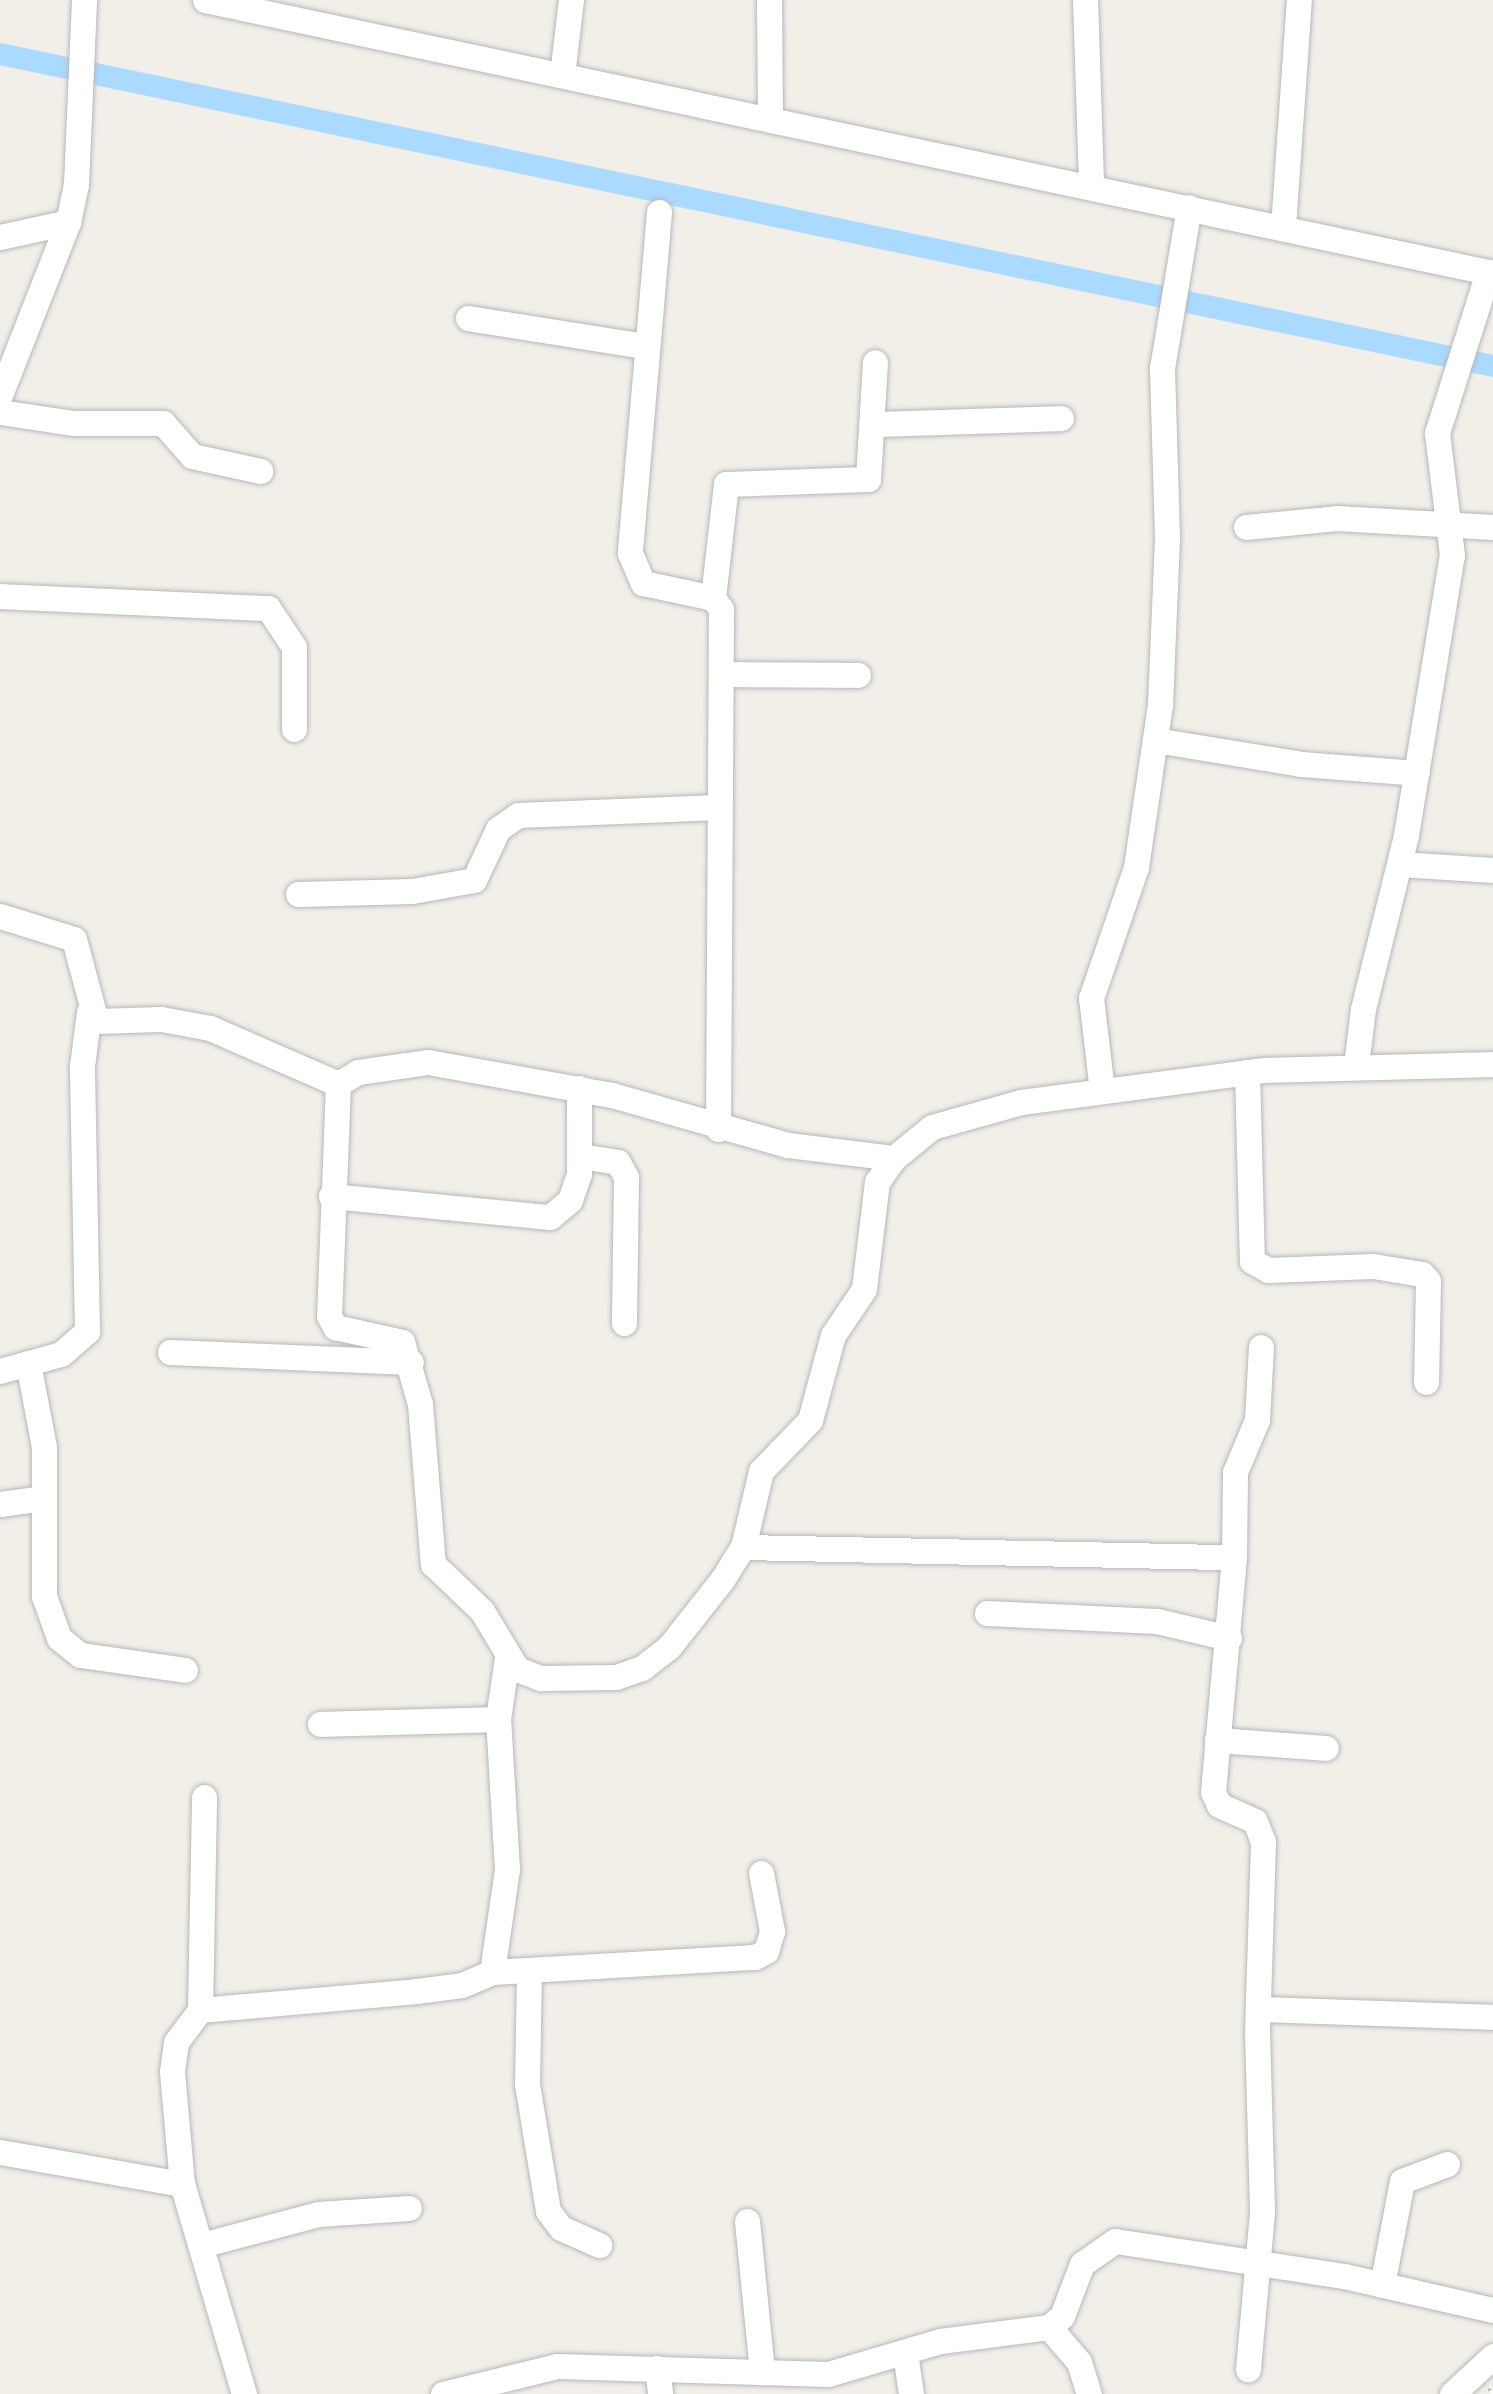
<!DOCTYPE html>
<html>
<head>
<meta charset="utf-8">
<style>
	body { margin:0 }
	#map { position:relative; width:1493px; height:2394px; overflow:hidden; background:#f1efe8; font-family:Signika,sans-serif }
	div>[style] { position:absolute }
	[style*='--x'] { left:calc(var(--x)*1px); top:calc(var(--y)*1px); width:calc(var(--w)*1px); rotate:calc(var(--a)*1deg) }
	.canal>* { height:22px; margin:-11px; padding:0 11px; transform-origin:11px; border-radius:11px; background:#aadaff }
	.roads { filter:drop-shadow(0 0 2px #b5b8bc) drop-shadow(0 0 2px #b5b8bc) }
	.minor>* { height:25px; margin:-12.5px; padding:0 12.5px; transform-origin:12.5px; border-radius:12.5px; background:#fff }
	.rail>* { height:10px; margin-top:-5px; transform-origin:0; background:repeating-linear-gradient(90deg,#fff 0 19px,#b6b7b8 0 38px); box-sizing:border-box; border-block:2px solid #b6b7b8 }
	span { translate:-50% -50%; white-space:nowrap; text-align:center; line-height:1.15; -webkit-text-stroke:10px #fff; paint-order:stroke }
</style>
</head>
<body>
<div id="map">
	<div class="canal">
		<div style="--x:0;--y:54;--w:1525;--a:11.8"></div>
	</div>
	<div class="roads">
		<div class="minor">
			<div style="--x:205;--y:0;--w:1317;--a:11.97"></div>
			<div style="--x:769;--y:0;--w:117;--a:89.5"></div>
			<div style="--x:1085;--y:0;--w:185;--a:88.1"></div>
			<div style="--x:562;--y:75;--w:76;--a:-83.2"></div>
			<div style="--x:659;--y:212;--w:342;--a:94.9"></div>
			<div style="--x:630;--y:553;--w:33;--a:67"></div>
			<div style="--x:643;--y:583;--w:72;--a:12.1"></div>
			<div style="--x:713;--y:598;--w:14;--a:54"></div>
			<div style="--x:721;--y:609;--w:520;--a:90.33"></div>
			<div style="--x:1283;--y:227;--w:228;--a:-86"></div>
			<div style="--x:0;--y:237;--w:70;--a:-12.4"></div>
			<div style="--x:468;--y:318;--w:178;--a:9"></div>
			<div style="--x:0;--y:395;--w:186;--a:-68.5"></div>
			<div style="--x:68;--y:222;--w:39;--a:-78"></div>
			<div style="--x:76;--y:184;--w:184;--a:-87.5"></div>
			<div style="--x:0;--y:412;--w:75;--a:8.5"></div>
			<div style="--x:74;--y:423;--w:89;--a:0"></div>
			<div style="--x:163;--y:423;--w:44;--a:48.7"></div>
			<div style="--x:192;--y:456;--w:70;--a:12.4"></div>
			<div style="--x:874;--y:424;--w:187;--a:-1.8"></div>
			<div style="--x:1246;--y:527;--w:91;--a:-5.6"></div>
			<div style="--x:1337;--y:518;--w:156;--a:3.3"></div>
			<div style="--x:0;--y:596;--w:268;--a:2.6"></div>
			<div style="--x:268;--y:608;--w:47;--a:56.3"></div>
			<div style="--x:294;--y:647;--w:82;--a:90"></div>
			<div style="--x:713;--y:598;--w:115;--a:-83.5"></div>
			<div style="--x:726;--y:484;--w:142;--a:-2"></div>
			<div style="--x:868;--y:479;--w:117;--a:-86.6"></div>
			<div style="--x:721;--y:674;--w:137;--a:0.4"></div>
			<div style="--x:1155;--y:740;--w:148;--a:9.3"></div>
			<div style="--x:1301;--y:764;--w:116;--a:4.4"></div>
			<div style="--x:1400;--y:864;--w:93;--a:3.7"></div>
			<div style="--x:298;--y:894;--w:114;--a:-1.5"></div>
			<div style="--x:412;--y:891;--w:63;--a:-10.1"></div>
			<div style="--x:474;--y:880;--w:56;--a:-64.8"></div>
			<div style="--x:498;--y:829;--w:24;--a:-35"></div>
			<div style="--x:518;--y:815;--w:201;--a:-2.3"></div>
			<div style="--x:0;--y:916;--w:77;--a:17.3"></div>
			<div style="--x:74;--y:939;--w:85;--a:75"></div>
			<div style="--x:96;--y:1021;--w:65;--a:-1.8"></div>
			<div style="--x:161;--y:1019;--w:50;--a:10.4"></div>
			<div style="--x:210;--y:1028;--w:140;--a:23.6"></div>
			<div style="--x:338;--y:1084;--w:232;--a:92.2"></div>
			<div style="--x:329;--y:1316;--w:13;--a:61"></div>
			<div style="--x:335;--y:1327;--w:69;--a:12.6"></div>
			<div style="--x:402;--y:1342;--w:65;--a:73.8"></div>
			<div style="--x:420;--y:1404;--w:161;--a:85.4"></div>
			<div style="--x:433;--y:1564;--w:68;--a:43.8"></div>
			<div style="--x:482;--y:1611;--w:68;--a:58.9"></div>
			<div style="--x:517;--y:1669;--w:26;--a:21"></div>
			<div style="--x:541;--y:1678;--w:75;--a:-0.8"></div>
			<div style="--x:616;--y:1677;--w:28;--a:-19"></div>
			<div style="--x:642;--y:1668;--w:34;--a:-38"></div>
			<div style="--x:669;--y:1647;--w:85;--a:-51.7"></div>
			<div style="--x:722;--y:1580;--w:39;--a:-58"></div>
			<div style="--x:743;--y:1547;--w:78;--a:-76.7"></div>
			<div style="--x:761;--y:1471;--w:71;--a:-46.1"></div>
			<div style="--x:810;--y:1420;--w:88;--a:-74.9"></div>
			<div style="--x:833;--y:1335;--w:55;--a:-56"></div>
			<div style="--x:864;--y:1289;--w:108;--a:-83.1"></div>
			<div style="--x:877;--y:1182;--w:29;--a:-55"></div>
			<div style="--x:894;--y:1158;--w:49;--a:-39.2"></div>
			<div style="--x:932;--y:1127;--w:92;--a:-15.7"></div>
			<div style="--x:1021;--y:1102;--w:246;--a:-7.5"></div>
			<div style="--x:1265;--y:1070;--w:228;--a:-1.5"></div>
			<div style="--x:1356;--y:1065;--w:56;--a:-82.9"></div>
			<div style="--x:1363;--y:1009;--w:179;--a:-76.1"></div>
			<div style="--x:1406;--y:835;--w:284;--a:-80.7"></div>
			<div style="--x:1452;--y:555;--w:123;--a:-97"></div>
			<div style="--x:1437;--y:433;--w:169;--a:-72.4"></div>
			<div style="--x:1247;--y:1072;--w:189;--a:88.5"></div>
			<div style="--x:1252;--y:1261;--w:18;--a:29"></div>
			<div style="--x:1268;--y:1270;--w:105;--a:-2.2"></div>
			<div style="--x:1373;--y:1266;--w:50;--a:9.3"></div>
			<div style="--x:1422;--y:1274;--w:9;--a:49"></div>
			<div style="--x:1428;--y:1281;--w:101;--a:91.1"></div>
			<div style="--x:338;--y:1084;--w:23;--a:-31"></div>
			<div style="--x:358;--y:1072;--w:71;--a:-8.1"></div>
			<div style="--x:428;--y:1062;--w:187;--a:10.2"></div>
			<div style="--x:612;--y:1095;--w:183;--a:15.9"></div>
			<div style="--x:788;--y:1145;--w:107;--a:7"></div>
			<div style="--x:1102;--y:1091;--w:94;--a:-96.7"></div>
			<div style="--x:1091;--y:998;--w:139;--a:-71"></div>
			<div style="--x:1136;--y:867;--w:164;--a:-81.6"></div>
			<div style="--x:1160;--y:705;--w:168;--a:-87.6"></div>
			<div style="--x:1167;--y:537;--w:169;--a:-91.7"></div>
			<div style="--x:1162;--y:368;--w:163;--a:-80.5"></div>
			<div style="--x:580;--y:1156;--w:38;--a:9"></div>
			<div style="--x:618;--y:1162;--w:17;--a:62"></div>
			<div style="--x:626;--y:1177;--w:146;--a:90.8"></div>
			<div style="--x:331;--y:1196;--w:220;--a:5.5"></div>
			<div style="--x:550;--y:1217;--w:26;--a:-40"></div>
			<div style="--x:570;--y:1200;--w:28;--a:-71"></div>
			<div style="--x:579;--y:1174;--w:86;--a:-90"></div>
			<div style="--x:170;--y:1352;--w:241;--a:2.4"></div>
			<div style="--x:28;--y:1363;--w:86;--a:79.2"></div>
			<div style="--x:44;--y:1447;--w:149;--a:90"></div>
			<div style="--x:44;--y:1596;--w:45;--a:70.3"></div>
			<div style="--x:59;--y:1638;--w:27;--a:39"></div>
			<div style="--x:80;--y:1655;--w:106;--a:8.1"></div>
			<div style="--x:0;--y:1371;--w:63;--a:-15.6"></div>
			<div style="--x:61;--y:1354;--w:35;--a:-41"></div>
			<div style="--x:87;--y:1331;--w:265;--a:-91.1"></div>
			<div style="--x:82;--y:1066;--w:54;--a:-82.6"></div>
			<div style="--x:0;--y:1504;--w:43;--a:-7.9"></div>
			<div style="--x:743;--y:1547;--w:491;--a:1.2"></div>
			<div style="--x:1234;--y:1557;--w:236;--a:95.1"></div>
			<div style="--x:1213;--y:1792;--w:14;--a:65"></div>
			<div style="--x:1219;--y:1805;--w:39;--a:24"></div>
			<div style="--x:1255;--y:1821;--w:22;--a:69"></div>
			<div style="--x:1263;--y:1842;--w:189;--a:91.8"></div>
			<div style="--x:1257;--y:2031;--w:181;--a:88.4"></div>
			<div style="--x:1262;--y:2212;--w:158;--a:95.1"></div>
			<div style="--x:1234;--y:1557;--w:85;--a:-89.3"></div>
			<div style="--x:1235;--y:1472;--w:56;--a:-67.1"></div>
			<div style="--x:1257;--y:1420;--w:73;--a:-86.9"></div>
			<div style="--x:987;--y:1613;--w:170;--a:2.7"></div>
			<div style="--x:1157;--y:1621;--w:74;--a:13.3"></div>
			<div style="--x:320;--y:1724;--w:178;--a:-1.6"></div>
			<div style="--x:1217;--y:1740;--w:109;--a:4.2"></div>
			<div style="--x:529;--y:1971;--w:113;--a:91"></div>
			<div style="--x:527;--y:2084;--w:129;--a:80.6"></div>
			<div style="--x:548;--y:2211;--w:21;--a:53"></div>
			<div style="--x:561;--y:2228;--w:42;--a:24.1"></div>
			<div style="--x:492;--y:1972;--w:263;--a:-3.3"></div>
			<div style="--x:755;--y:1957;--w:13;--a:-29"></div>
			<div style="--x:766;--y:1951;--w:21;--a:-73"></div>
			<div style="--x:772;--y:1931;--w:59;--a:-100.7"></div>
			<div style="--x:1258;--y:2009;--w:235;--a:1.9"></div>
			<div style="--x:200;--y:2010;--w:213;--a:-88.9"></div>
			<div style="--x:0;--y:2152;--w:185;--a:10"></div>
			<div style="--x:747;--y:2221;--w:152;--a:84.3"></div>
			<div style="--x:201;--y:2245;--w:121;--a:-14.8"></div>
			<div style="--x:318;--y:2214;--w:91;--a:-3.8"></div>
			<div style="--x:1382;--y:2285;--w:106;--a:-79.1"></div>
			<div style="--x:1402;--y:2181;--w:48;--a:-20.7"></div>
			<div style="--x:1049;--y:2327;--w:46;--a:49.4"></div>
			<div style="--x:1079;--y:2362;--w:34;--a:73"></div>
			<div style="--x:905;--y:2353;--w:41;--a:81.7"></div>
			<div style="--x:657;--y:2368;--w:26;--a:83"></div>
			<div style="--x:244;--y:2394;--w:219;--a:-106.4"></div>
			<div style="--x:182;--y:2184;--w:113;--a:-95.1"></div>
			<div style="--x:172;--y:2071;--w:29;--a:-82"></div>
			<div style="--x:176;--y:2042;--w:40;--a:-53"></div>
			<div style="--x:200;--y:2010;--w:217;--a:-5"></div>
			<div style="--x:416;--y:1991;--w:46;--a:-7.4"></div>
			<div style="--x:462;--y:1985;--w:33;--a:-23"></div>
			<div style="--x:492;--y:1972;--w:104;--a:-81.7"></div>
			<div style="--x:507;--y:1869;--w:150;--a:-93.4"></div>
			<div style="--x:498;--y:1719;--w:63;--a:-81.7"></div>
			<div style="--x:443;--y:2394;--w:117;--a:-13.8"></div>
			<div style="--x:557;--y:2366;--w:271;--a:1.7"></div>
			<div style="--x:828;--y:2374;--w:117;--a:-16.4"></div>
			<div style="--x:940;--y:2341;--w:110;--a:-7.3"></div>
			<div style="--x:1049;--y:2327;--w:17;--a:-40"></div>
			<div style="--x:1062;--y:2316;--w:56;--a:-69"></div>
			<div style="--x:1082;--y:2264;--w:40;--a:-34.9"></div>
			<div style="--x:1115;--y:2241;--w:232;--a:8.7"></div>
			<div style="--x:1344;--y:2276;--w:153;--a:12.9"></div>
			<div style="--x:1452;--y:2394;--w:56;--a:-42.8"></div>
		</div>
	</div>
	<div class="rail">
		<div style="--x:1491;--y:2394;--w:3;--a:-45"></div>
	</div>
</div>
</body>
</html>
